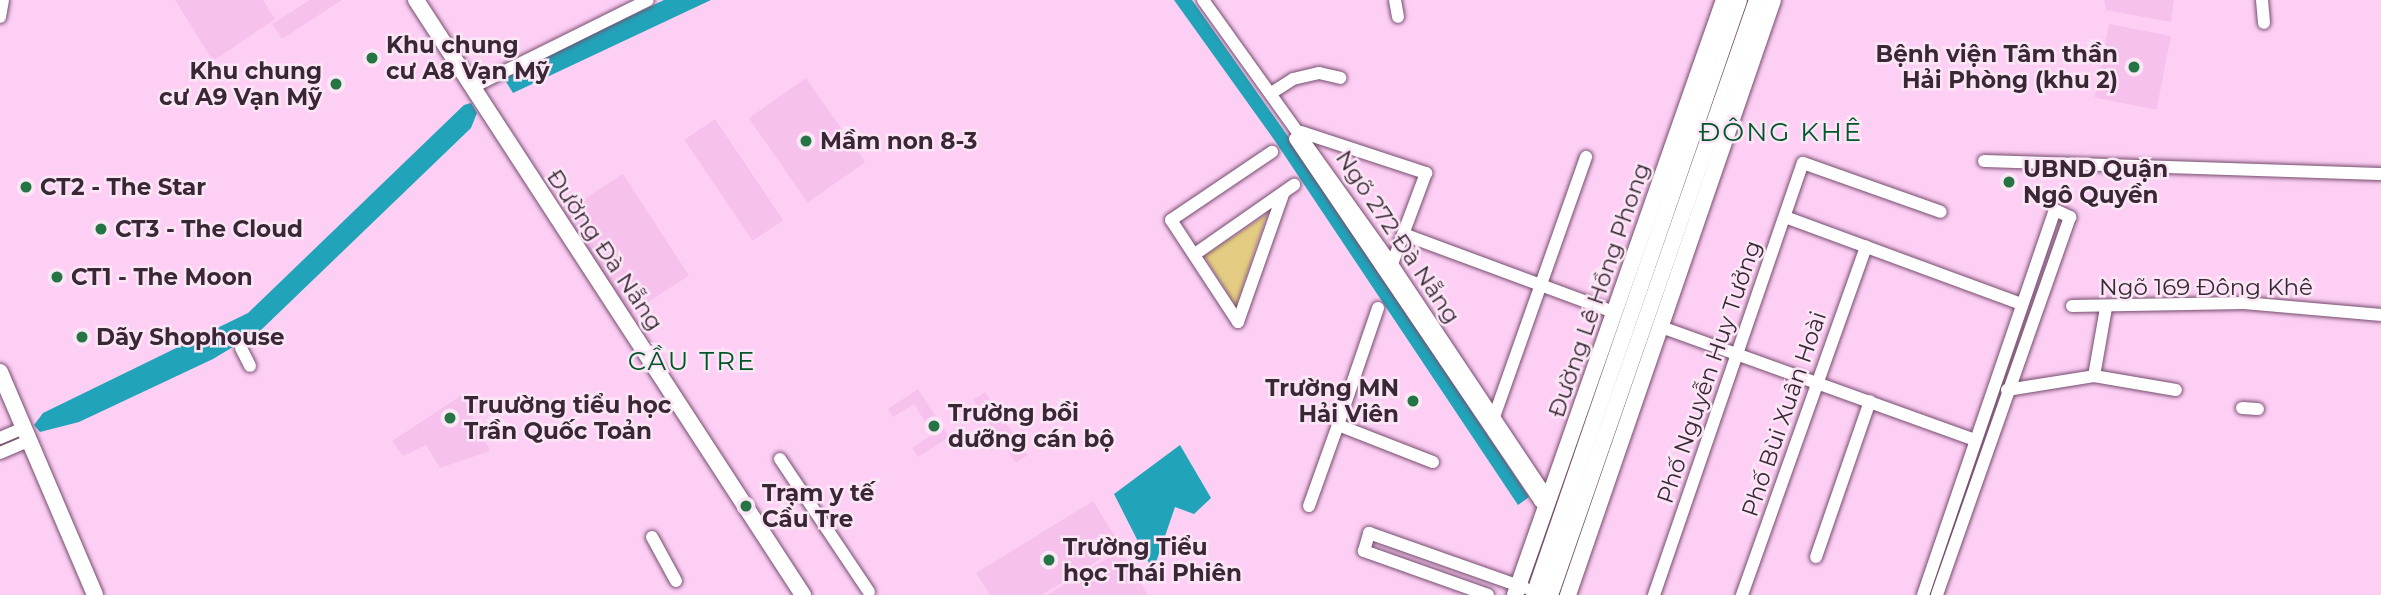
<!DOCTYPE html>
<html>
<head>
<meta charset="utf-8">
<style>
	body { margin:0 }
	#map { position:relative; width:2381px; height:595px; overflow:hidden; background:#fecff5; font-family:Montserrat,sans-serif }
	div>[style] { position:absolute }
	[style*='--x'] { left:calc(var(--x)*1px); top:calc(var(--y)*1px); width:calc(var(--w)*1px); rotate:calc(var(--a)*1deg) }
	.built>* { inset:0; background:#f6c1ec; transform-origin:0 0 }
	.green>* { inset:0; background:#e4cd82 }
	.water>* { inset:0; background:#21a3b9 }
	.roads { filter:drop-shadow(0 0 2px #754d6e) drop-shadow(0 0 2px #754d6e) }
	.minor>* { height:12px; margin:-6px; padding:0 6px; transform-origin:6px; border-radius:6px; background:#fff }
	.major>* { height:16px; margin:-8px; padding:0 8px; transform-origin:8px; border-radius:8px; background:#fff }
	.dots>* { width:19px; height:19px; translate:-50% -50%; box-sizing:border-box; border:4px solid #fae6f5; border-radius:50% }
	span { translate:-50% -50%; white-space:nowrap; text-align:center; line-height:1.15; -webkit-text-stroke:5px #fae6f5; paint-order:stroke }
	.poi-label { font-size:23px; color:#392736; font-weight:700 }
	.left { translate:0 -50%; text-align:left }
	.right { translate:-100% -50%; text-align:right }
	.street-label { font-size:23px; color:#392736 }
	.quarter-label { font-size:26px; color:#02542a; letter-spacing:2px }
</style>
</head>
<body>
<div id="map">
	<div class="built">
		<div style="clip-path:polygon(175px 0,263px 0,275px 19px,213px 61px)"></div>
		<div style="clip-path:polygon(310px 0,342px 0,282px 39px,272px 24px)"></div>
		<div style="clip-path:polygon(2104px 0,2174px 0,2171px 22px,2106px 10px)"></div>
		<div style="left:2109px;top:24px;width:63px;height:75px;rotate:11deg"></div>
		<div style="left:806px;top:78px;width:103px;height:70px;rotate:55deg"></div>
		<div style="left:715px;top:119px;width:122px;height:37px;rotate:56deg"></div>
		<div style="left:623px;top:174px;width:121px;height:71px;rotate:57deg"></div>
		<div style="clip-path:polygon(918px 389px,949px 437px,918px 457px,912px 448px,933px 434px,914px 404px,893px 417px,888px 409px)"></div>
		<div style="left:985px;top:392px;width:76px;height:14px;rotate:56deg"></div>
		<div style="clip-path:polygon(462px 395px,490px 451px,440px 468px,426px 445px,403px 456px,392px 441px)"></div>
		<div style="clip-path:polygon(1093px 501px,1121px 546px,1042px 595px,990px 595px,976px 573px)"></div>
		<div style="clip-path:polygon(1121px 550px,1148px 595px,1047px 595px)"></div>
	</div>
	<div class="green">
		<div style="clip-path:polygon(1267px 214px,1236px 306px,1204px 256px)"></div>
	</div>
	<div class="water">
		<div style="clip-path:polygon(664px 0,711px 0,513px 93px,503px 77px)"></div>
		<div style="clip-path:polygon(1174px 0,1192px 0,1287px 135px,1529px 497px,1518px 505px,1275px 141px)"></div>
		<div style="clip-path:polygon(471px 103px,477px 113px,471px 128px,261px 330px,213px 359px,79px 422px,40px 432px,34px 425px,43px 413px,248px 313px,464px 105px)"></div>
		<div style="clip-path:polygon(1180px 445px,1211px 498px,1194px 514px,1175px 507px,1153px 571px,1114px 494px)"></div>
	</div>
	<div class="roads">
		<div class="minor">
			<div style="--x:1203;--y:0;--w:325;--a:54.4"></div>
			<div style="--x:1392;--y:264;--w:268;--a:56.3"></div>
			<div style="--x:1541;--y:487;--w:14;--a:94"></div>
			<div style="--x:1540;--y:501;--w:9;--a:49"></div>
			<div style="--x:1395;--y:0;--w:17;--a:80"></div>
			<div style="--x:2262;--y:0;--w:23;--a:85"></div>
			<div style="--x:0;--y:17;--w:17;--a:-80"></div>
			<div style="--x:473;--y:87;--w:195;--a:-26.4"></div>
			<div style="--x:1273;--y:92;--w:24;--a:-33"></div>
			<div style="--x:1293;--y:79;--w:27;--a:-13"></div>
			<div style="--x:1319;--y:73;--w:22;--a:13"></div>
			<div style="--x:1301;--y:132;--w:132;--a:18.2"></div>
			<div style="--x:1426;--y:173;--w:97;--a:110.5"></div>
			<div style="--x:1295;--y:139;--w:437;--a:55.9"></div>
			<div style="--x:1984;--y:161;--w:397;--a:1.9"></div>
			<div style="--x:1785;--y:217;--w:252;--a:20.2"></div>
			<div style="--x:1403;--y:234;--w:227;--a:20.3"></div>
			<div style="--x:1195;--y:254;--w:121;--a:-34.9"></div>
			<div style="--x:2072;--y:306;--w:172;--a:-1"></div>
			<div style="--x:2244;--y:303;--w:138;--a:5"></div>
			<div style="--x:1378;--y:308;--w:124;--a:108.9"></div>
			<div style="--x:1338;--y:425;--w:102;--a:21.3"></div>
			<div style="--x:1238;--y:322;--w:122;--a:-123.3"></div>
			<div style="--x:1171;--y:220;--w:122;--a:-34"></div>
			<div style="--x:1238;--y:322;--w:136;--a:-70.6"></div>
			<div style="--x:1661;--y:327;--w:334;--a:19.8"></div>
			<div style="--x:241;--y:348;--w:20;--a:63"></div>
			<div style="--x:2094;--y:376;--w:69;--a:-80"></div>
			<div style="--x:2007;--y:390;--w:88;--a:-9.1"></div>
			<div style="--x:2094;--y:376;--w:83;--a:9.7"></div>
			<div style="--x:2242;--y:408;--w:16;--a:4"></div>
			<div style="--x:1494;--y:417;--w:276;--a:-70.5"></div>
			<div style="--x:0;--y:438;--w:25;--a:-23"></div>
			<div style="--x:0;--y:453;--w:30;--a:-23"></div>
			<div style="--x:780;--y:459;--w:160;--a:56.2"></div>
			<div style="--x:1309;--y:506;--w:86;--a:-70.3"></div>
			<div style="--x:652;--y:537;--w:50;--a:61.4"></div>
			<div style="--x:1816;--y:557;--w:165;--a:-70.9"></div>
			<div style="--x:1488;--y:595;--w:132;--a:-160.5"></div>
			<div style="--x:1364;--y:551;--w:19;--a:-74"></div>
			<div style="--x:1369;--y:533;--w:165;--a:19.4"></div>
			<div style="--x:1654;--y:595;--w:457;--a:-71"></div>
			<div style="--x:1803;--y:163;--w:146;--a:19.5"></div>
			<div style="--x:1742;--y:595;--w:370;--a:-70.4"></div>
			<div style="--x:1923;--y:595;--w:407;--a:-71.1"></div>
			<div style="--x:2055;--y:210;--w:17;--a:25"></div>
			<div style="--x:2070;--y:217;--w:401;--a:109.4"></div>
		</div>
		<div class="major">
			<div style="--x:416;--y:0;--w:710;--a:56.96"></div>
			<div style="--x:0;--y:372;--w:242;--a:66.9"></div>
			<div style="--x:1515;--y:595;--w:631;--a:-70.65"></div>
			<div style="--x:1534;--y:595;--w:629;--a:-70.99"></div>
			<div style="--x:1550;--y:595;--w:630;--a:-70.82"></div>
			<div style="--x:1568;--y:595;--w:629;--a:-70.99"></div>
		</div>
	</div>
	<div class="dots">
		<div style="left:372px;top:58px;background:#257443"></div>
		<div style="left:2134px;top:67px;background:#257443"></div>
		<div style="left:336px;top:84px;background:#257443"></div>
		<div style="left:806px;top:141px;background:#257443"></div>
		<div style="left:2009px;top:182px;background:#257443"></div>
		<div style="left:26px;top:187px;background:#257443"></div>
		<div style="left:101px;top:229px;background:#257443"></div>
		<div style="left:57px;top:277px;background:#257443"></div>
		<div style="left:82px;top:337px;background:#257443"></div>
		<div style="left:1413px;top:401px;background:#257443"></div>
		<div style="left:450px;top:418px;background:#257443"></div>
		<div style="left:934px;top:426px;background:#257443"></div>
		<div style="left:746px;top:506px;background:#257443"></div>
		<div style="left:1049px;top:560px;background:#257443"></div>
	</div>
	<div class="poi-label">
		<span class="left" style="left:386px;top:58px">Khu chung<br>cư A8 Vạn Mỹ</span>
		<span class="right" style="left:2118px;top:67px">Bệnh viện Tâm thần<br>Hải Phòng (khu 2)</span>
		<span class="right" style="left:322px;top:84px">Khu chung<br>cư A9 Vạn Mỹ</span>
		<span class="left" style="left:820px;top:141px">Mầm non 8-3</span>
		<span class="left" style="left:2023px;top:182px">UBND Quận<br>Ngô Quyền</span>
		<span class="left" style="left:40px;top:187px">CT2 - The Star</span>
		<span class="left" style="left:115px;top:229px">CT3 - The Cloud</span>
		<span class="left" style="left:71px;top:277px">CT1 - The Moon</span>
		<span class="left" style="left:96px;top:337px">Dãy Shophouse</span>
		<span class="right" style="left:1399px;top:401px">Trường MN<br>Hải Viên</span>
		<span class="left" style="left:464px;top:418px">Truường tiểu học<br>Trần Quốc Toản</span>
		<span class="left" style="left:948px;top:426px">Trường bồi<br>dưỡng cán bộ</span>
		<span class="left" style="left:762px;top:506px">Trạm y tế<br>Cầu Tre</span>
		<span class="left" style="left:1063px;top:560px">Trường Tiểu<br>học Thái Phiên</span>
	</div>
	<div class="street-label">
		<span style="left:1398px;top:237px;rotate:56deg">Ngõ 272 Đà Nẵng</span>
		<span style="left:605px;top:250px;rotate:56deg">Đường Đà Nẵng</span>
		<span style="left:2206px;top:287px">Ngõ 169 Đông Khê</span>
		<span style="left:1599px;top:290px;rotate:-71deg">Đường Lê Hồng Phong</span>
		<span style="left:1709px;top:372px;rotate:-71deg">Phố Nguyễn Huy Tưởng</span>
		<span style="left:1784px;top:414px;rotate:-71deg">Phố Bùi Xuân Hoài</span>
	</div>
	<div class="quarter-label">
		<span style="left:1781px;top:133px">ĐÔNG KHÊ</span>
		<span style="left:692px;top:362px">CẦU TRE</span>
	</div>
</div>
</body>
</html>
